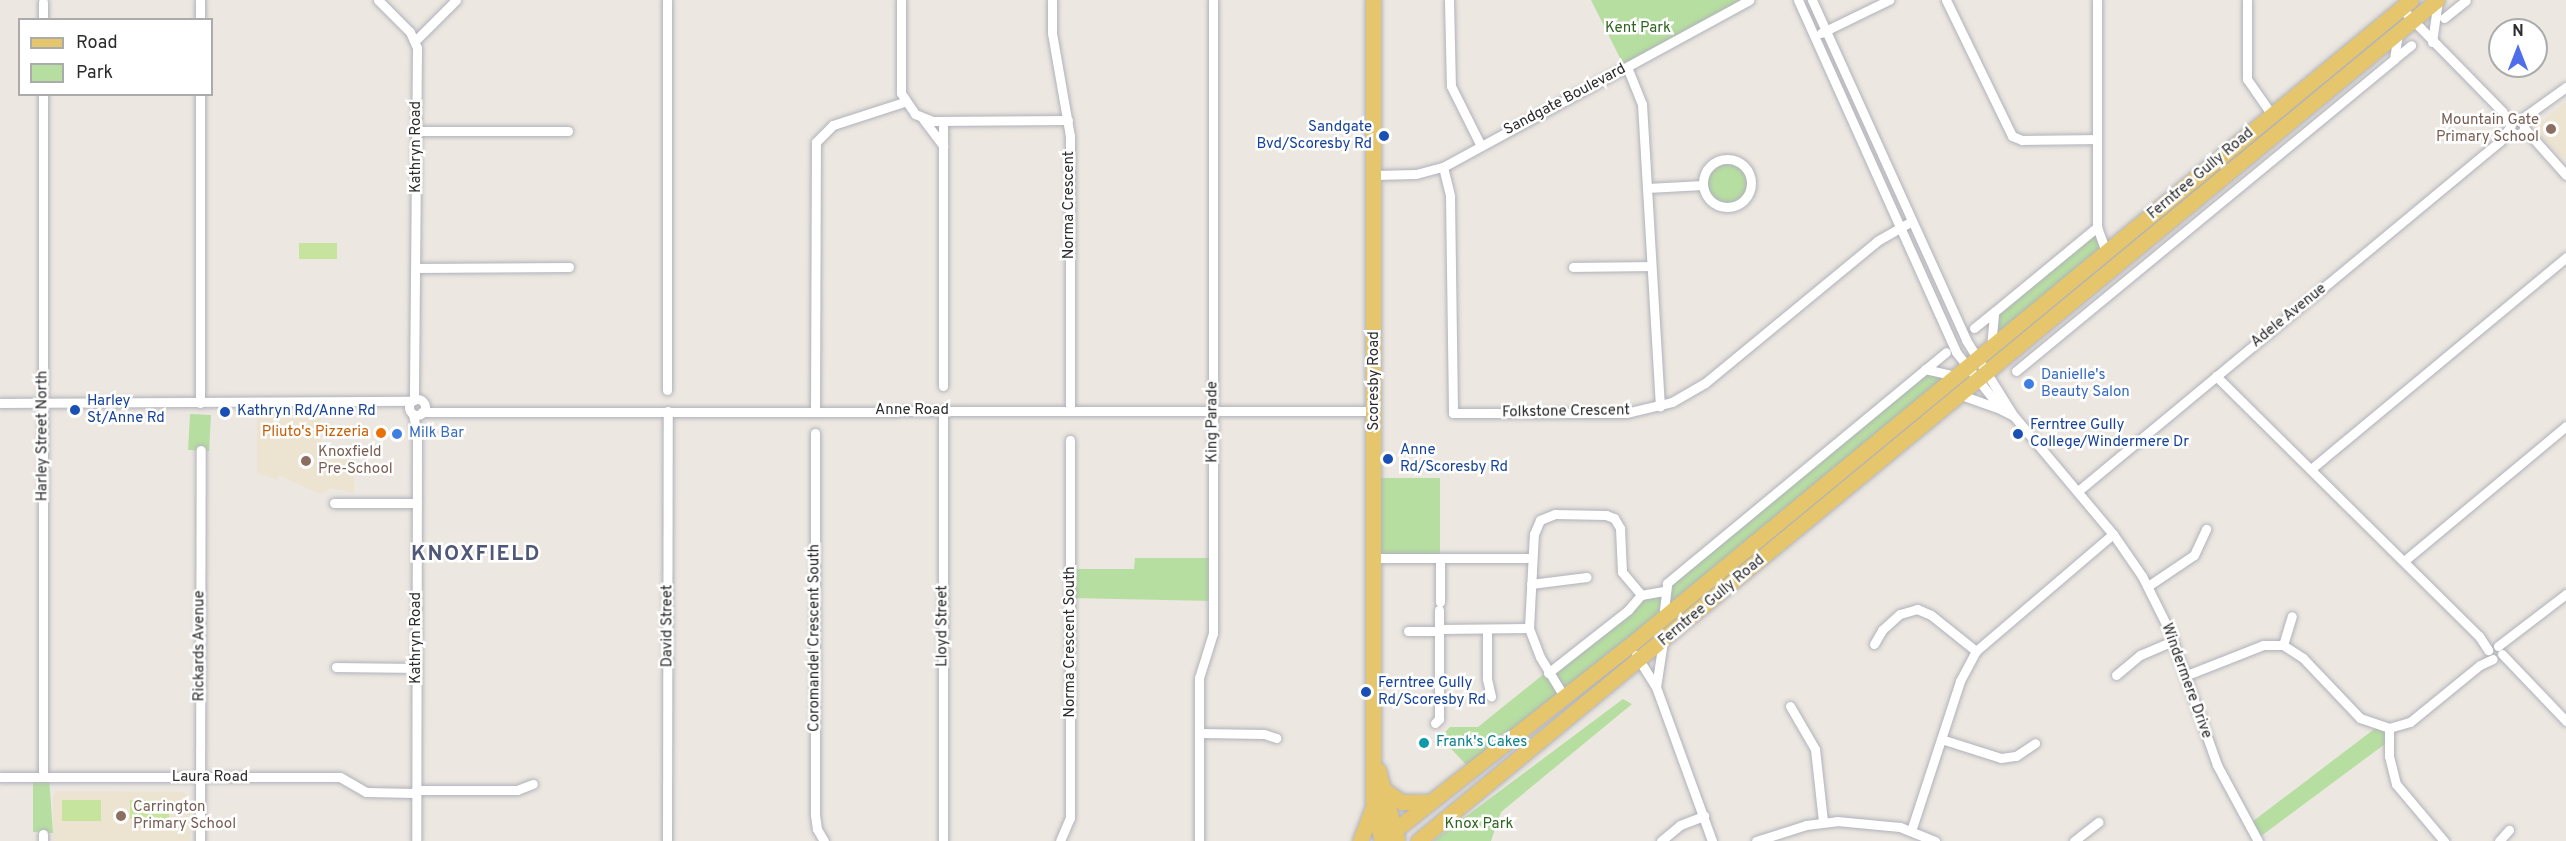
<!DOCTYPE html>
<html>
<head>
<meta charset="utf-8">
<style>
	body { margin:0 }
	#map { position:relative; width:2566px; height:841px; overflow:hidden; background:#ece7e0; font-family:Overpass,sans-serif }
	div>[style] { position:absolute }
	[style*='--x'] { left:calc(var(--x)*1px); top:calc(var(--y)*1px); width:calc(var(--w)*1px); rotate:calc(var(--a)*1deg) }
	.education>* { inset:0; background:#ece3d1 }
	.green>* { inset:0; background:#b7dea1; transform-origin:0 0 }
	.round { border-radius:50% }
	.pitch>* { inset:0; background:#c7e49e; transform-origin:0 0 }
	.roads { filter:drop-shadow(0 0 2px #b0b2bb) drop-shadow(0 0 2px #b0b2bb) }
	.minor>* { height:9px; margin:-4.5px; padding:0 4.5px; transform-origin:4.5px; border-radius:4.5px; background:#fff }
	.minor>.ring { margin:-4.5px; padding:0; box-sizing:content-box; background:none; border:9px solid #fff; border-radius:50% }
	.primary>* { height:15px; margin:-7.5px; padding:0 7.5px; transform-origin:7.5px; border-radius:7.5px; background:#e5c66c }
	.dots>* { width:16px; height:16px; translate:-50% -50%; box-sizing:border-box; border:3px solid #fff; border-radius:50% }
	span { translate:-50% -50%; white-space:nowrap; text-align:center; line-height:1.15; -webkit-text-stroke:5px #fff; paint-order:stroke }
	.park-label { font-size:15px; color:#306421 }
	.street-label { font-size:15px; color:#2c2c2c }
	.education-label { font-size:15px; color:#785e54 }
	.right { translate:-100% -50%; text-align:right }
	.left { translate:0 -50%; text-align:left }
	.transit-label { font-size:15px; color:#164399 }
	.shop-label { font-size:15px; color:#366cbe }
	.food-label { font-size:15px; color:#c56008 }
	.culture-label { font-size:15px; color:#0d838f }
	.district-label { font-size:21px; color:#505879; font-weight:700; letter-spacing:1.5px }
	.legend { position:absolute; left:18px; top:18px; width:195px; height:78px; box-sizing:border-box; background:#fff; border:2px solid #ababab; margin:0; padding:8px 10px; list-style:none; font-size:18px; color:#2c2c2c }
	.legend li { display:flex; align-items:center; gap:12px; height:30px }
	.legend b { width:30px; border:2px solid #ababab }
	.north { position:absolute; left:2488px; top:18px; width:60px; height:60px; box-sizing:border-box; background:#fff; border:2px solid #ababab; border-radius:50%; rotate:0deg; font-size:16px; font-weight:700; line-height:24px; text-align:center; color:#2c2c2c }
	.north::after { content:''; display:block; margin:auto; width:21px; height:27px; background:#4f6fea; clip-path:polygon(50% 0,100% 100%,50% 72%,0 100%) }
</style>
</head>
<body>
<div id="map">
	<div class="education">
		<div style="clip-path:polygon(2566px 102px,2566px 161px,2536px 132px,2536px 126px)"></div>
		<div style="clip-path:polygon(257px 412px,321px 412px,321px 448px,354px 448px,354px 493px,331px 488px,321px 494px,278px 475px,278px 480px,257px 473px)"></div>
		<div style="clip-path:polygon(57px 791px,183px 792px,190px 800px,190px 841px,53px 841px,53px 795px)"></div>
	</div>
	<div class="green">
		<div style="clip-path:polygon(1591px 0,1749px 0,1625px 68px)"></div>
		<div class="round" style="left:1703px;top:159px;width:48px;height:48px"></div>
		<div style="clip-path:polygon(2097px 227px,2106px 252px,1991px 348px,1994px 312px)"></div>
		<div style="clip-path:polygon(1925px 369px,1956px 376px,1471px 770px,1440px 737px,1450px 727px,1478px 727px,1638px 598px,1664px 591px)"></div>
		<div style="left:190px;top:414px;width:21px;height:36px;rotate:3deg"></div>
		<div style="left:1440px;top:478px;width:80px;height:65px;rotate:90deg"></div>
		<div style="clip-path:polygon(1135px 558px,1212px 558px,1212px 601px,1071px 598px,1071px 569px,1134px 569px)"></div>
		<div style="clip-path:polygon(1623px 699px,1632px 704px,1501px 812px,1491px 841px,1433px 841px)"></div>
		<div style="clip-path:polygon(2377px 727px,2385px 728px,2389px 741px,2257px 839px,2248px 825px)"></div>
		<div style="clip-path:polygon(33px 777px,49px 777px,53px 833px,33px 832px)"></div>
	</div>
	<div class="pitch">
		<div style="left:299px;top:243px;width:38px;height:16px"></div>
		<div style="left:62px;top:800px;width:39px;height:21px"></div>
		<div style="left:130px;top:800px;width:39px;height:19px"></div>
	</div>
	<div class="roads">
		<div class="minor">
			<div style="--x:378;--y:0;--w:45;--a:45"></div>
			<div style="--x:410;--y:32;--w:17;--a:66"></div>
			<div style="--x:417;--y:48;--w:352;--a:90.5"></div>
			<div style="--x:667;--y:0;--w:390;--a:90"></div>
			<div style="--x:901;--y:0;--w:93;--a:90"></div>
			<div style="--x:901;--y:93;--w:25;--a:56"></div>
			<div style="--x:915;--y:114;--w:18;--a:22"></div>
			<div style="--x:932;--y:121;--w:136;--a:-0.4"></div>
			<div style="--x:1052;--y:0;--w:33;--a:90"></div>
			<div style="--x:1052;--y:33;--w:105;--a:80.1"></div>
			<div style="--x:1070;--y:136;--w:275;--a:90"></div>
			<div style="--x:1449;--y:0;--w:86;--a:88.7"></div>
			<div style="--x:1451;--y:86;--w:67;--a:63.4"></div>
			<div style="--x:1798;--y:0;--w:386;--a:65.8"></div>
			<div style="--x:1956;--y:352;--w:74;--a:51.6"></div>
			<div style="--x:2002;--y:410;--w:11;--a:27"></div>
			<div style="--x:1812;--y:0;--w:373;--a:65.6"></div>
			<div style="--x:1966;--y:340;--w:89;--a:57.9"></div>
			<div style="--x:2013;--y:415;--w:155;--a:50"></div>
			<div style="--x:2113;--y:534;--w:51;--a:55.4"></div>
			<div style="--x:2142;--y:576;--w:60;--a:63.4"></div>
			<div style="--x:2169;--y:630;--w:143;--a:70.4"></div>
			<div style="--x:2217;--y:765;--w:86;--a:61.7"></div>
			<div style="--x:1946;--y:0;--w:151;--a:64.1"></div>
			<div style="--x:2012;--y:136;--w:11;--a:22"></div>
			<div style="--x:2022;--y:140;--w:75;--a:-0.8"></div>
			<div style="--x:2097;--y:0;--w:227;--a:90"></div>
			<div style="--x:2097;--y:227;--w:27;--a:70"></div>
			<div style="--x:2247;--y:0;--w:79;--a:90"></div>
			<div style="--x:2247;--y:79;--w:44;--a:55.2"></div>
			<div style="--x:2401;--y:8;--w:144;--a:45.6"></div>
			<div style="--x:2502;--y:111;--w:17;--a:59"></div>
			<div style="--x:2444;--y:18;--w:28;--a:-39"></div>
			<div style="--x:43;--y:20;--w:18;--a:-90"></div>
			<div style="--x:200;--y:20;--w:20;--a:-90"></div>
			<div style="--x:1821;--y:33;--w:76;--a:-25.9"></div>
			<div style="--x:415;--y:41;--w:58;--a:-45"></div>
			<div style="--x:2432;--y:42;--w:42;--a:-81.9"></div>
			<div style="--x:2394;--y:59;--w:22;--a:-39"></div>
			<div style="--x:1627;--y:67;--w:40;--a:68"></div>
			<div style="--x:1642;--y:104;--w:303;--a:86.6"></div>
			<div style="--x:43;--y:94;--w:683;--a:90"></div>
			<div style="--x:923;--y:119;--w:34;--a:53"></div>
			<div style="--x:2520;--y:120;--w:57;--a:-35.7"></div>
			<div class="ring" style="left:2510px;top:120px;width:5px;height:5px"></div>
			<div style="--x:943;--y:121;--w:265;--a:90"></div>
			<div style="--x:2524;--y:128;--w:63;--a:48.2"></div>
			<div style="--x:417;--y:131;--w:151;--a:0"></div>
			<div class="ring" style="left:1703px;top:159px;width:39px;height:39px"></div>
			<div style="--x:1443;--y:167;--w:30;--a:76"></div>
			<div style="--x:1450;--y:196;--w:217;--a:89.2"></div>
			<div style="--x:1453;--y:413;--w:173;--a:0"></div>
			<div style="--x:1626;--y:413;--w:47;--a:-13.4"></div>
			<div style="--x:1672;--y:402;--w:38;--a:-30"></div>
			<div style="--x:1705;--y:383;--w:223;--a:-39.5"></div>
			<div style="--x:1877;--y:241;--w:40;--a:-29.7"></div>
			<div style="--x:1374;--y:175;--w:42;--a:-1.4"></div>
			<div style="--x:1416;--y:174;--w:28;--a:-15"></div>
			<div style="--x:1443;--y:167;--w:349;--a:-28.6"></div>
			<div style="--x:1647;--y:188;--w:56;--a:-3.1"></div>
			<div style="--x:1573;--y:267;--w:78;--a:-0.7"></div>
			<div style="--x:417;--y:268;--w:152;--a:-0.4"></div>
			<div style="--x:1974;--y:328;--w:26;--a:-39"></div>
			<div style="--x:1991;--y:348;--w:36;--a:-85"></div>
			<div style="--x:1994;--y:312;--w:134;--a:-39.5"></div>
			<div style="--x:1925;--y:369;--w:32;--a:13"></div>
			<div style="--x:2016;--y:371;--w:490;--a:-39.5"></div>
			<div style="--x:2394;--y:59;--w:26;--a:-81"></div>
			<div style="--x:2216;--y:376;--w:370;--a:44.7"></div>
			<div style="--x:2479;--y:636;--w:17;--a:57"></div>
			<div style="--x:1961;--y:395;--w:41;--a:19.7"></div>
			<div class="ring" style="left:409px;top:399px;width:7px;height:7px"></div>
			<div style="--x:0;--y:403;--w:412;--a:-0.3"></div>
			<div style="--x:200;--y:403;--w:309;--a:-90"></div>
			<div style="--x:815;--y:411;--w:269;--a:-89.8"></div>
			<div style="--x:816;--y:142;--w:24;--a:-45"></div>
			<div style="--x:833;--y:125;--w:75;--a:-17.9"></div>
			<div style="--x:943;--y:411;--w:430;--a:90"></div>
			<div style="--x:422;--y:412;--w:953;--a:-0.06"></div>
			<div style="--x:413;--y:414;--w:20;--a:79"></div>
			<div style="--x:417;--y:434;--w:407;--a:90.1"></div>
			<div style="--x:815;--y:433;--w:382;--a:90"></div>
			<div style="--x:815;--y:815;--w:14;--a:82"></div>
			<div style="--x:817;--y:829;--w:14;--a:60"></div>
			<div style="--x:2311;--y:469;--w:332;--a:-39.7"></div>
			<div style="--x:2078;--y:491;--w:548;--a:-39.67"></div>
			<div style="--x:2500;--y:141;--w:17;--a:-54"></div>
			<div style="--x:334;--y:503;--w:83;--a:0"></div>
			<div style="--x:1375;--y:558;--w:157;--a:0"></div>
			<div style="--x:2404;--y:561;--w:211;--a:-39.8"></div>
			<div style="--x:1531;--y:584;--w:56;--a:-7.1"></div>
			<div style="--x:2148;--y:586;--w:55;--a:-34"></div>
			<div style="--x:2194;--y:555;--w:29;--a:-65"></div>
			<div style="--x:1440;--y:602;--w:44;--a:-90"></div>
			<div style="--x:1663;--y:618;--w:35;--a:-83"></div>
			<div style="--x:1667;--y:583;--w:362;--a:-39.6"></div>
			<div style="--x:1439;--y:629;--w:90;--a:-0.6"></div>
			<div style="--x:1487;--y:629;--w:50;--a:90"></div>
			<div style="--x:1487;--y:679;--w:18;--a:77"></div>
			<div style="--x:1408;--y:631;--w:31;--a:0"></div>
			<div style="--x:1874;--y:644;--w:16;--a:-60"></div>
			<div style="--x:1882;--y:630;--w:24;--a:-42"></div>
			<div style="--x:1900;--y:614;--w:18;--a:-16"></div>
			<div style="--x:1917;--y:609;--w:15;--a:23"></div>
			<div style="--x:1931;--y:615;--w:58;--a:38.7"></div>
			<div style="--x:2283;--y:645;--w:30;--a:-73"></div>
			<div style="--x:2498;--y:646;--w:86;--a:-37.4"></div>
			<div style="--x:2502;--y:654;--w:93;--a:46.3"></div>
			<div style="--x:1636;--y:655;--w:38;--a:58"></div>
			<div style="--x:1656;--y:687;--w:164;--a:70"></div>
			<div style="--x:336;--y:667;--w:81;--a:0.7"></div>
			<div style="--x:1548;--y:673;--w:102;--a:-38.2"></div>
			<div style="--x:1628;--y:610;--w:20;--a:-49"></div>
			<div style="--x:1641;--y:595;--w:23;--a:-10"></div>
			<div style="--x:2116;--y:675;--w:31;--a:-40"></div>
			<div style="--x:2140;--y:655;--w:36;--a:-23"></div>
			<div style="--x:2187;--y:675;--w:82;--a:-21.5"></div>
			<div style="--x:2263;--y:645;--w:20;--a:0"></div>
			<div style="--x:2283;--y:645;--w:24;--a:33"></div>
			<div style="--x:2303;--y:658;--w:83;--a:46.5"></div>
			<div style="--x:2360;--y:718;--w:31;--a:19"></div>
			<div style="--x:2389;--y:728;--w:22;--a:-16"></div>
			<div style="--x:2410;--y:722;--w:90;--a:-39.2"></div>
			<div style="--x:2480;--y:665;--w:14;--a:-25"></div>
			<div style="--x:1656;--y:687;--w:47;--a:-81.3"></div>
			<div style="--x:1565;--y:698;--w:48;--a:-121.4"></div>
			<div style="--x:1540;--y:657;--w:31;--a:-111"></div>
			<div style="--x:1529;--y:628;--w:94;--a:-87"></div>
			<div style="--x:1534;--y:534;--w:15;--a:-67"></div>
			<div style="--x:1540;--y:520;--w:16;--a:-22"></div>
			<div style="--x:1555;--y:514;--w:51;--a:1.1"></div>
			<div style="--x:1606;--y:515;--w:9;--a:21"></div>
			<div style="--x:1614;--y:518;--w:12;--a:59"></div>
			<div style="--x:1620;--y:528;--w:44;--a:87.4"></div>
			<div style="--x:1622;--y:572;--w:30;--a:50"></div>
			<div style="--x:1790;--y:706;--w:50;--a:59.8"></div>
			<div style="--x:1815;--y:749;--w:73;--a:83.7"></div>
			<div style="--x:1435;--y:723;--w:6;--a:-45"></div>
			<div style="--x:1439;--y:719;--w:109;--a:-90"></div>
			<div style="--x:2389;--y:728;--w:28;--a:90"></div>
			<div style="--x:2389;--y:756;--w:29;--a:76"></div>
			<div style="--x:2396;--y:784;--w:75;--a:49.9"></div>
			<div style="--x:1200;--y:733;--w:64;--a:0.9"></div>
			<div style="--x:1264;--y:734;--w:13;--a:18"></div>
			<div style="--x:1941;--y:739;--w:63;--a:17.6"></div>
			<div style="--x:2001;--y:758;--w:15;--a:-8"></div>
			<div style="--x:2016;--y:756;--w:23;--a:-34"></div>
			<div style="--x:0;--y:777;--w:340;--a:0"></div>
			<div style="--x:340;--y:777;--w:30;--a:30"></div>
			<div style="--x:366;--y:792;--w:50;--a:1.1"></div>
			<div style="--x:416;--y:790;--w:101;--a:0"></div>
			<div style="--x:517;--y:790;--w:17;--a:-21"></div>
			<div style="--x:1911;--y:831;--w:158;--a:-71.9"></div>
			<div style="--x:1960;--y:681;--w:34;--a:-62"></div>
			<div style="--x:1976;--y:651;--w:180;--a:-40.5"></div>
			<div style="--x:43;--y:841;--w:7;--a:-90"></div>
			<div style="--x:200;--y:841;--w:391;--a:-89.9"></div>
			<div style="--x:667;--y:841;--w:430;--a:-89.9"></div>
			<div style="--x:1060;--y:841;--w:25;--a:-67"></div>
			<div style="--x:1070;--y:818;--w:378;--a:-90"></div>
			<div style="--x:1199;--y:841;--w:163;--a:-90"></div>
			<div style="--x:1199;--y:678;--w:47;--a:-72.7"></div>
			<div style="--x:1213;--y:633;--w:633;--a:-90"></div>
			<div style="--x:1661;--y:841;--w:25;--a:-40"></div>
			<div style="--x:1680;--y:825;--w:26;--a:-21"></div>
			<div style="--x:1756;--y:841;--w:52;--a:-17.7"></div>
			<div style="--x:1806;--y:825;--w:31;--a:-7"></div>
			<div style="--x:1837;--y:821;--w:63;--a:5.4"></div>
			<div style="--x:1900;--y:827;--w:38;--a:22"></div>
			<div style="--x:2074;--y:841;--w:31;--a:-38"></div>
			<div style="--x:2499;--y:841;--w:15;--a:-48"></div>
		</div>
		<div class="primary">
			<div style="--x:1373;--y:0;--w:807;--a:90"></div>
			<div style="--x:1373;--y:807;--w:35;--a:75"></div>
			<div style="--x:1378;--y:770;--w:72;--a:74.6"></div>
			<div style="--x:1384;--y:790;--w:22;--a:34"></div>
			<div style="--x:1402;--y:802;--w:28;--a:0"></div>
			<div style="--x:1360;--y:841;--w:33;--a:-69"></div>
			<div style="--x:1381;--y:841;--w:315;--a:-38.2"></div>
			<div style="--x:1629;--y:646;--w:1014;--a:-39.56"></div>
			<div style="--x:1418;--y:841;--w:1321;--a:-39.53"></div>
		</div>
	</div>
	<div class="dots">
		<div style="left:2551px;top:129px;background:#8d6e63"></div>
		<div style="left:1384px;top:136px;background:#1a4fb4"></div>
		<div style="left:2029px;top:384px;background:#3f7fe0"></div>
		<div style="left:75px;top:410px;background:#1a4fb4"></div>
		<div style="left:225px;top:412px;background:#1a4fb4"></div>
		<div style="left:381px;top:433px;background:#e8710a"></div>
		<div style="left:397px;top:434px;background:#3f7fe0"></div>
		<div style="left:2018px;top:434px;background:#1a4fb4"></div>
		<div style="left:1388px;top:459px;background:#1a4fb4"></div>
		<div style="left:306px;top:461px;background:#8d6e63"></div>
		<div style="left:1366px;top:692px;background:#1a4fb4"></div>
		<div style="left:1424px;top:743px;background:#0f9aa8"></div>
		<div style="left:121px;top:816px;background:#8d6e63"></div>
	</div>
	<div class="park-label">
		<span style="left:1638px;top:29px">Kent Park</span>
		<span style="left:1479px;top:825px">Knox Park</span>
	</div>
	<div class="street-label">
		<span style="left:1565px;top:100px;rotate:-28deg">Sandgate Boulevard</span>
		<span style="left:417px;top:147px;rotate:-90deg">Kathryn Road</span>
		<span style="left:2201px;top:174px;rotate:-40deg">Ferntree Gully Road</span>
		<span style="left:1070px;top:205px;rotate:-90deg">Norma Crescent</span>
		<span style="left:2289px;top:316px;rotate:-39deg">Adele Avenue</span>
		<span style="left:1375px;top:381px;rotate:-90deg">Scoresby Road</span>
		<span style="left:912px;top:411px">Anne Road</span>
		<span style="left:1566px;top:412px;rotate:-1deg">Folkstone Crescent</span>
		<span style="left:1213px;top:422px;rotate:-90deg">King Parade</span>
		<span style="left:43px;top:436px;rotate:-90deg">Harley Street North</span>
		<span style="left:1712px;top:601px;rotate:-40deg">Ferntree Gully Road</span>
		<span style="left:668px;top:626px;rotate:-90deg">David Street</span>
		<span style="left:943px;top:626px;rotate:-90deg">Lloyd Street</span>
		<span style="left:417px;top:638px;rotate:-90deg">Kathryn Road</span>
		<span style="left:815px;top:638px;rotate:-90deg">Coromandel Crescent South</span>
		<span style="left:1071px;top:642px;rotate:-90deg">Norma Crescent South</span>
		<span style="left:200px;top:646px;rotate:-90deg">Rickards Avenue</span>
		<span style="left:2186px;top:681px;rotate:70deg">Windermere Drive</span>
		<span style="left:210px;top:778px">Laura Road</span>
	</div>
	<div class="education-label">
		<span class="right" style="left:2539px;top:129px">Mountain Gate<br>Primary School</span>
		<span class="left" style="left:318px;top:461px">Knoxfield<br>Pre-School</span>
		<span class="left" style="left:133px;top:816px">Carrington<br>Primary School</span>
	</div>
	<div class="transit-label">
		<span class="right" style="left:1372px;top:136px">Sandgate<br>Bvd/Scoresby Rd</span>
		<span class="left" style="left:87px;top:410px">Harley<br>St/Anne Rd</span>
		<span class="left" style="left:237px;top:412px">Kathryn Rd/Anne Rd</span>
		<span class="left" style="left:2030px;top:434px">Ferntree Gully<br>College/Windermere Dr</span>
		<span class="left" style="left:1400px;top:459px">Anne<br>Rd/Scoresby Rd</span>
		<span class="left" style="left:1378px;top:692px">Ferntree Gully<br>Rd/Scoresby Rd</span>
	</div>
	<div class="shop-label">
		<span class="left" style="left:2041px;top:384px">Danielle's<br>Beauty Salon</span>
		<span class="left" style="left:409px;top:434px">Milk Bar</span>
	</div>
	<div class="food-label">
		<span class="right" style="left:369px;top:433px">Pliuto's Pizzeria</span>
	</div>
	<div class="culture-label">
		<span class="left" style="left:1436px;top:743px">Frank's Cakes</span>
	</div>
	<div class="district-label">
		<span style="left:476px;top:555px">KNOXFIELD</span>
	</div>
	<ul class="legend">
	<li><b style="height:8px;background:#e5c66c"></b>Road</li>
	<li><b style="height:16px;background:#b7dea1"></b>Park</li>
	</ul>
	<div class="north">N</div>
</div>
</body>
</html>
